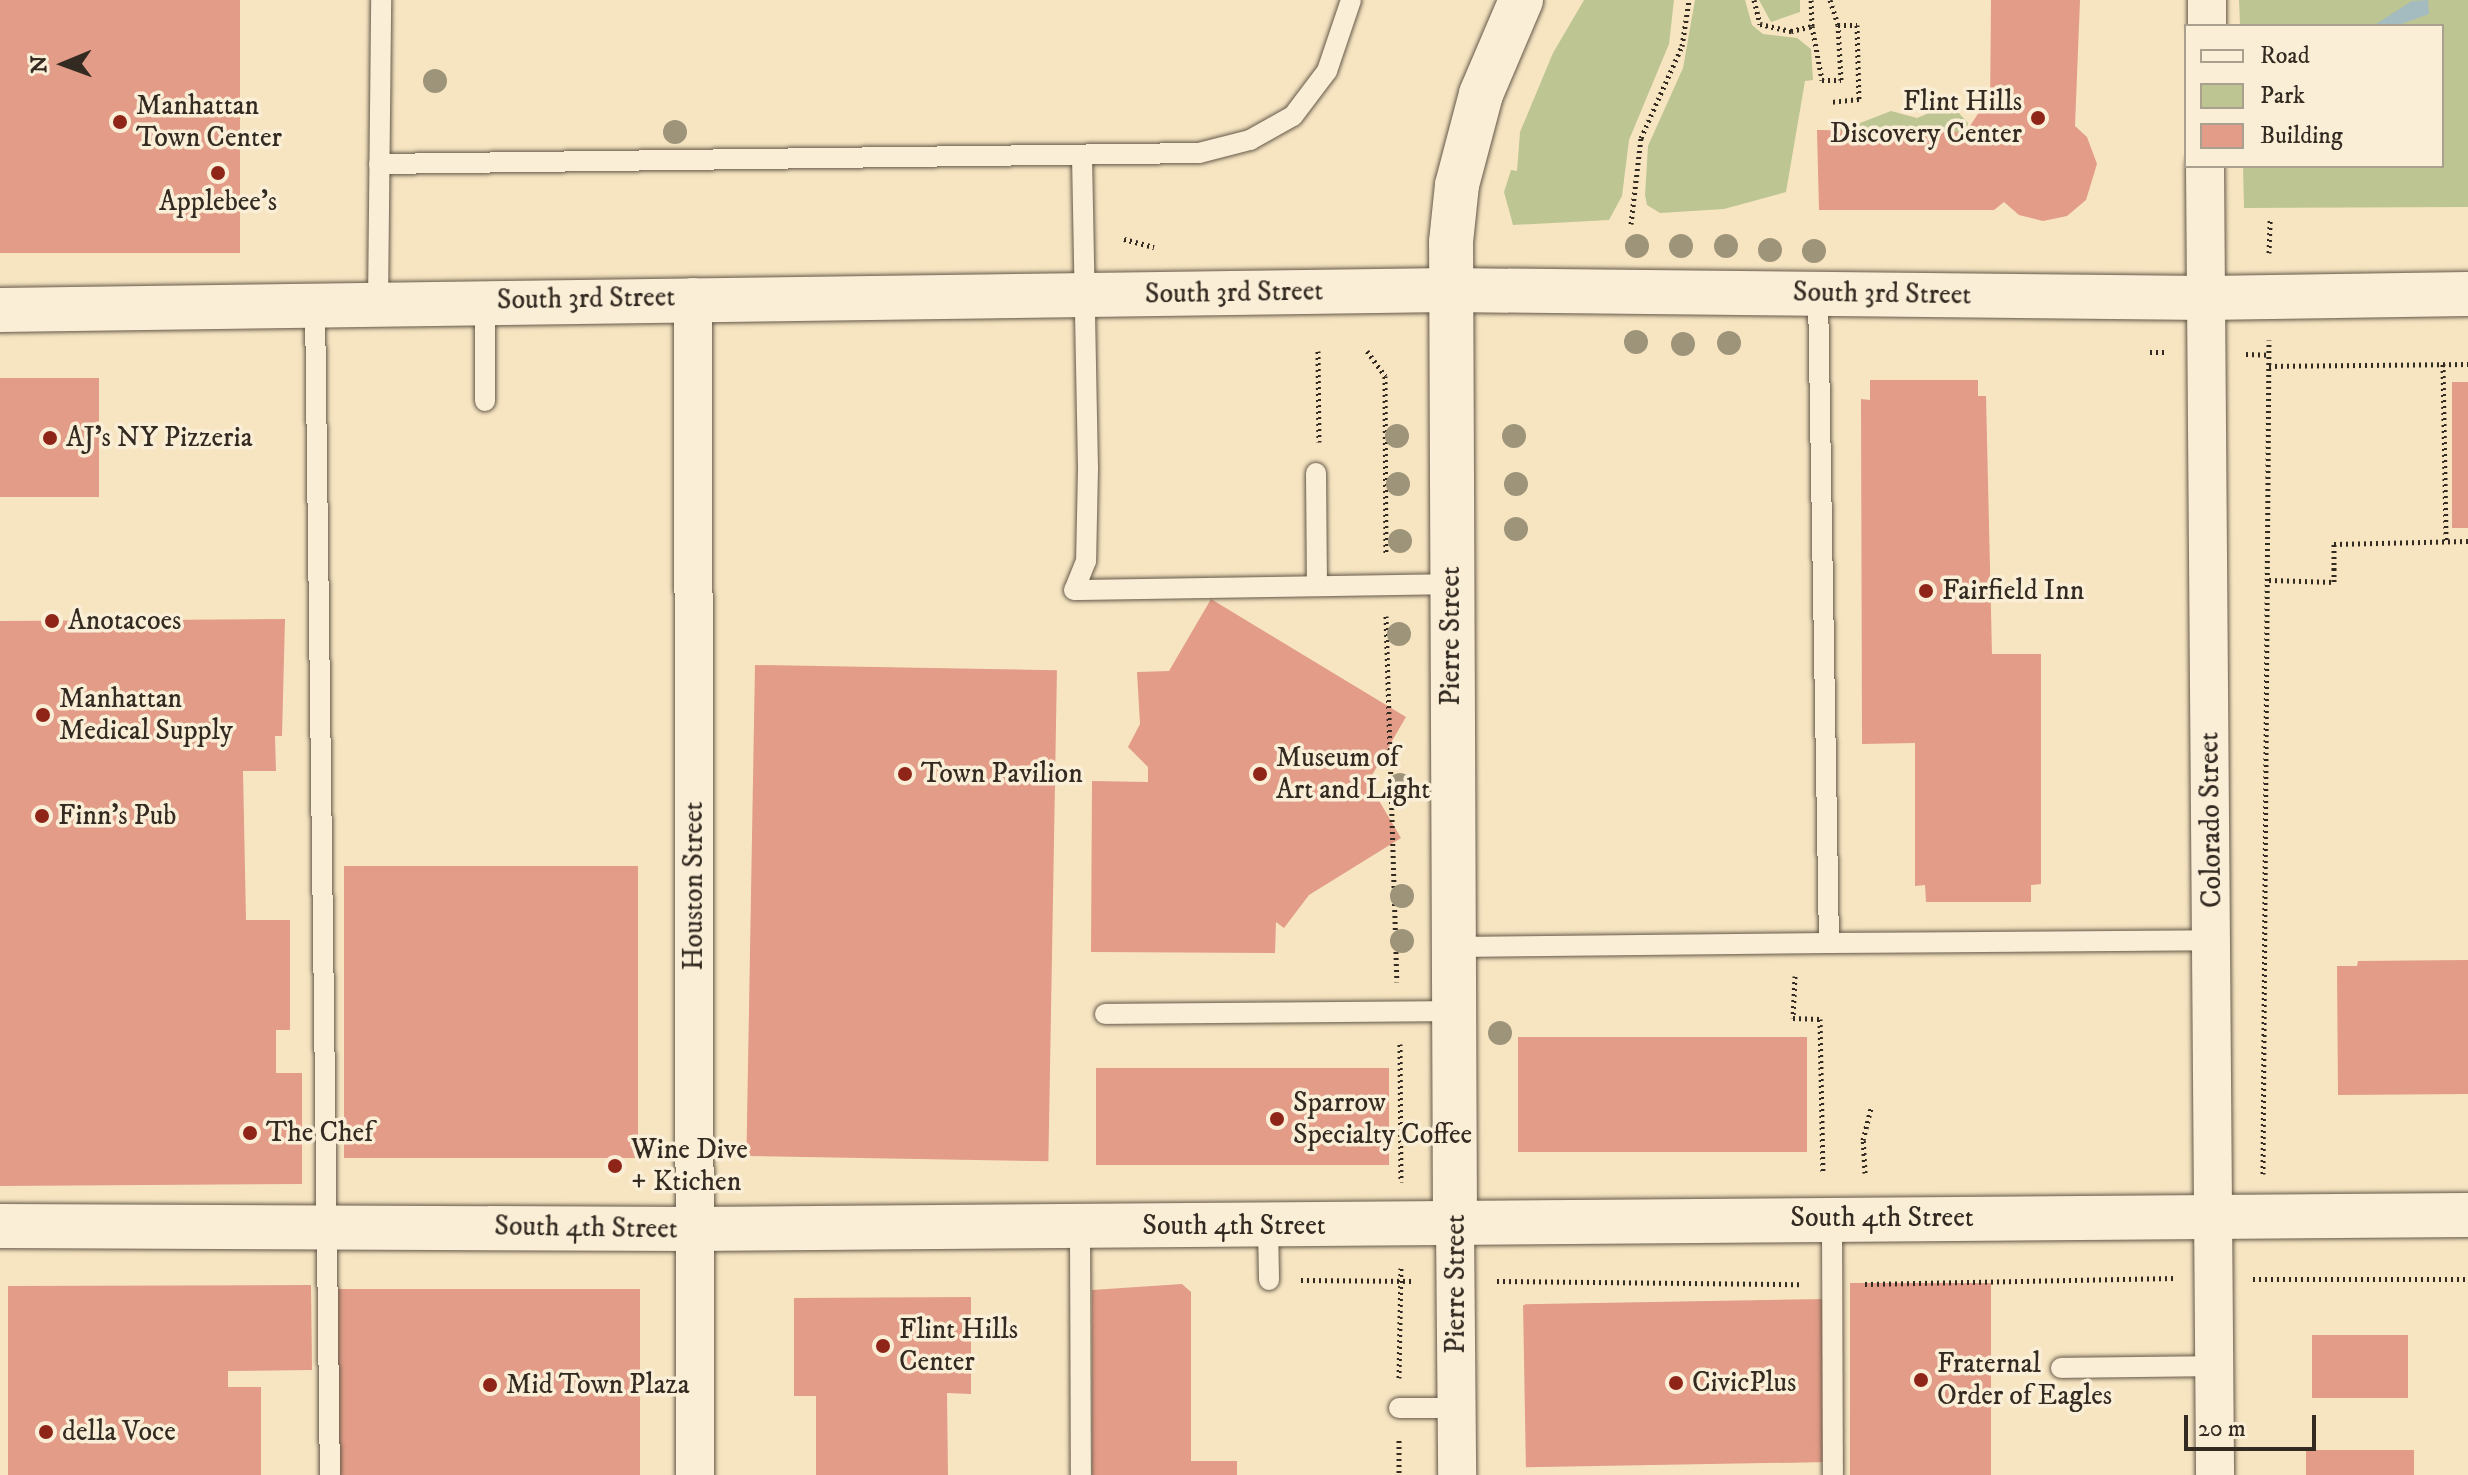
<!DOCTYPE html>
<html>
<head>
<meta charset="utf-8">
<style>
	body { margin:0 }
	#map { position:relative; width:2468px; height:1475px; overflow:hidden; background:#f7e5c2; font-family:"IM FELL DW Pica",serif }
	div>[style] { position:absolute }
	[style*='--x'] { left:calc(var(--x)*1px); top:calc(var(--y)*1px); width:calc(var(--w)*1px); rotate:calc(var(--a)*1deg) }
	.green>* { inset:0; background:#bdc593 }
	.water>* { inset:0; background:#a4bcbf }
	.building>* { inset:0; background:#e29c87; transform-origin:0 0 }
	.path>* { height:5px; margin-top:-2.5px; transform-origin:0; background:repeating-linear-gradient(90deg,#332a21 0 2px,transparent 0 6px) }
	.roads { filter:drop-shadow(0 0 2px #645949) drop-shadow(0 0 2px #645949) }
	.lane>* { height:20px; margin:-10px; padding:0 10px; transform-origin:10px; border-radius:10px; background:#faeed7 }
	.street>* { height:38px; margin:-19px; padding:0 19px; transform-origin:19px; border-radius:19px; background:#faeed7 }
	.secondary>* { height:44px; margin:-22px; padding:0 22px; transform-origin:22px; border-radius:22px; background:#faeed7 }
	.trees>* { width:24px; height:24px; margin:-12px; border-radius:50%; background:#9e9479 }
	.dots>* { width:22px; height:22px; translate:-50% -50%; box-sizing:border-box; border:4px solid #faeed7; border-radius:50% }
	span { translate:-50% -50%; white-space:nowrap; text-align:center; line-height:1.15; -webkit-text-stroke:7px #faeed7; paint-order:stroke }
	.poi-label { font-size:28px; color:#332a21 }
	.right { translate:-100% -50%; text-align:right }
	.left { translate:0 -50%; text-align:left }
	.street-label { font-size:28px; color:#332a21 }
	.legend { position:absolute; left:2184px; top:24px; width:260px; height:144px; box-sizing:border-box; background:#faeed7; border:2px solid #aaa08e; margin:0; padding:10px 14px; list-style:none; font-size:24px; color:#332a21 }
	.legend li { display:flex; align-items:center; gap:16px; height:40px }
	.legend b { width:40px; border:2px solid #aaa08e }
	.north { position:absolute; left:24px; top:24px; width:80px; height:80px; -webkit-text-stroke:6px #faeed7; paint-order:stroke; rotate:269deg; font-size:22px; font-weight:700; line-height:32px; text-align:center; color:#332a21 }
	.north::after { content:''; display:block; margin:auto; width:28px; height:36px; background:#332a21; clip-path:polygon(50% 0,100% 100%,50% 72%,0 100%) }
	.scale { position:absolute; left:2184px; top:1415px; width:132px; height:36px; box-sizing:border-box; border:4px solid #332a21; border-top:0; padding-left:10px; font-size:24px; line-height:28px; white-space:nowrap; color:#332a21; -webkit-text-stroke:6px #faeed7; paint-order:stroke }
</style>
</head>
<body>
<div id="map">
	<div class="green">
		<div style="clip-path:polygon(1584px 0,1674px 0,1669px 44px,1629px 140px,1622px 196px,1609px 220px,1513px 225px,1504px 192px,1511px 170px,1517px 171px,1520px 132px,1553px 53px)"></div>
		<div style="clip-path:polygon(1695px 0,1745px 0,1752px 25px,1763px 34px,1797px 38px,1811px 49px,1813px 80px,1805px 81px,1786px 192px,1724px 209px,1660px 213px,1647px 205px,1645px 195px,1648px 146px,1683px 68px)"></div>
		<div style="clip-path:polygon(1759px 0,1800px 0,1800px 12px,1771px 22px)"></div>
		<div style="clip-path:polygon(2239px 0,2468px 0,2468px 207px,2244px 208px,2243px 166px,2442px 166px,2442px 26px,2240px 26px)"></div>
		<div style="clip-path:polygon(1943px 107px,1957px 111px,1968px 123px,1966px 132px,1832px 131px,1835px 125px,1860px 123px,1891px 111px,1917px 118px)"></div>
	</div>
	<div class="water">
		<div style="clip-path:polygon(2428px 0,2429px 14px,2396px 26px,2373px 26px,2412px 1px)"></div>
	</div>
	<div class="building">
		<div style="left:0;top:0;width:240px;height:253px"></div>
		<div style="clip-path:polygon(1991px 0,2080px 0,2075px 126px,2087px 137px,2097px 164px,2086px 200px,2067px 216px,2043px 221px,2019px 215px,2004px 202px,1994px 210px,1819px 210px,1817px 130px,1966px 132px,1985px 103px,1990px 110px)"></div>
		<div style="left:99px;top:378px;width:119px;height:99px;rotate:90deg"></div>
		<div style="clip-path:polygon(1870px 380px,1978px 380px,1978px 396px,1986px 396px,1992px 654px,2041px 654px,2041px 884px,2031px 885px,2031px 902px,1926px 902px,1925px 885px,1915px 886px,1915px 743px,1862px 744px,1861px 399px,1870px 400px)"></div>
		<div style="left:2452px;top:382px;width:16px;height:146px"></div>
		<div style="clip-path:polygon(1211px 599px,1406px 717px,1368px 782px,1401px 838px,1309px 895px,1284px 928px,1276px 922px,1275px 953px,1091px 952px,1092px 781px,1148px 782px,1148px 767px,1128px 747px,1140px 724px,1137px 672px,1169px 671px)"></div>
		<div style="clip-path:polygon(285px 619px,282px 736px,275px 736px,276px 771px,243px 771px,246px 920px,290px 920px,290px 1030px,276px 1030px,276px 1073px,302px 1073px,302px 1184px,0 1186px,0 621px)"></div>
		<div style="left:755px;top:665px;width:302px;height:491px;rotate:1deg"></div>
		<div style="left:344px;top:866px;width:294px;height:292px"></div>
		<div style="clip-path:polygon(2468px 960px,2468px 1094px,2338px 1095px,2337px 966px,2357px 966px,2358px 961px)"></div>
		<div style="left:1807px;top:1037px;width:115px;height:289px;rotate:90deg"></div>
		<div style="left:1096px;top:1068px;width:293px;height:97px"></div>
		<div style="left:1991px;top:1283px;width:192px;height:141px;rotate:90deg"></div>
		<div style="clip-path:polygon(1182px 1284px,1191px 1292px,1191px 1461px,1237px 1461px,1237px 1475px,1092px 1475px,1092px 1290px)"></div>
		<div style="clip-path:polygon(311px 1285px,312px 1370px,228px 1371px,228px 1387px,261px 1387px,261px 1475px,8px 1475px,8px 1286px)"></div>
		<div style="left:640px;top:1289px;width:186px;height:303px;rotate:90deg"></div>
		<div style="clip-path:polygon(971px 1297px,971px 1394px,947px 1393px,948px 1475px,816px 1475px,816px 1396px,794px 1396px,794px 1298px)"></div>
		<div style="left:1827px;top:1299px;width:163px;height:304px;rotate:89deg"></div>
		<div style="left:2408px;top:1335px;width:63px;height:96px;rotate:90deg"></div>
		<div style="left:2414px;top:1450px;width:25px;height:108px;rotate:90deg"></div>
	</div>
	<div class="path">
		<div style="--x:1754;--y:0;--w:25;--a:76"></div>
		<div style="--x:1760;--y:24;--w:32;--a:13"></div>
		<div style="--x:1791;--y:31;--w:22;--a:-13"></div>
		<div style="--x:1812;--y:26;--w:26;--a:-92"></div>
		<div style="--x:1830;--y:0;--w:26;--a:72"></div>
		<div style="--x:1812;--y:26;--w:55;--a:79.5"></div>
		<div style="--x:1822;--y:80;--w:19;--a:0"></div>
		<div style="--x:1841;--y:80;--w:55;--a:-93.1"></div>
		<div style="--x:1838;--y:25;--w:19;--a:0"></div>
		<div style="--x:1857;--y:25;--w:74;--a:88.5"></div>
		<div style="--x:1859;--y:99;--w:30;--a:174"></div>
		<div style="--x:1631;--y:224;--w:87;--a:-83.4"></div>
		<div style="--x:1641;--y:138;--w:101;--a:-66"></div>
		<div style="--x:1682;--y:46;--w:47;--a:-81.3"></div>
		<div style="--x:1124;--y:239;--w:31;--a:15"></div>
		<div style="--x:2269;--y:253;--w:33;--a:-88"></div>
		<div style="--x:1318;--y:351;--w:91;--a:89.4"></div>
		<div style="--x:1367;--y:351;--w:31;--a:54"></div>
		<div style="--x:1385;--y:376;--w:178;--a:89.7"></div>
		<div style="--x:2150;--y:352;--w:16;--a:0"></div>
		<div style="--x:2246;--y:354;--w:23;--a:2"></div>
		<div style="--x:2443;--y:364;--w:177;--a:89"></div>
		<div style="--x:2269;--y:366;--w:199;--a:-0.6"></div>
		<div style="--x:2269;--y:580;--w:65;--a:1.8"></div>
		<div style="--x:2334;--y:582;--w:38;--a:-90"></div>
		<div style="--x:2334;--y:544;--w:134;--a:-1.3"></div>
		<div style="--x:1386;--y:616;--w:366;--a:88.3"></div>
		<div style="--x:1795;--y:976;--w:42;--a:92.7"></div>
		<div style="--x:1793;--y:1018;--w:27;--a:2"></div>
		<div style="--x:1820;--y:1019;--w:154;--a:88.9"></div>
		<div style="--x:1400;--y:1044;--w:138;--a:89.6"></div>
		<div style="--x:1865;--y:1173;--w:33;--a:-93"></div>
		<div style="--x:1863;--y:1140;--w:33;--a:-76"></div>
		<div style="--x:2263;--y:1174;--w:834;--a:-89.59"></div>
		<div style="--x:2253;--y:1279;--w:215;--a:0"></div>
		<div style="--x:1301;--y:1280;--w:114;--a:0.5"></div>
		<div style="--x:1497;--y:1281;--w:302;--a:0.6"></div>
		<div style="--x:1865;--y:1284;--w:310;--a:-1.1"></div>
		<div style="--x:1399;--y:1378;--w:110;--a:-89"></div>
		<div style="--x:1399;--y:1440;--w:35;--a:90"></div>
	</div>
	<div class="roads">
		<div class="lane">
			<div style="--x:1082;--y:156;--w:313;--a:88.9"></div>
			<div style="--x:1088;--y:469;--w:92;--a:91.2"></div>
			<div style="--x:1086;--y:561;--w:31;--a:112"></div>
			<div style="--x:1074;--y:590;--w:376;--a:-0.9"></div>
			<div style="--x:379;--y:164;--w:820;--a:-0.77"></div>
			<div style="--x:1199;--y:153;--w:53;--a:-14.3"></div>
			<div style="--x:1250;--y:140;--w:49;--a:-29.2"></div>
			<div style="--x:1293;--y:116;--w:56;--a:-52.9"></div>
			<div style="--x:1327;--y:71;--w:75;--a:-71.3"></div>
			<div style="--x:1818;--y:294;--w:649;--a:89.03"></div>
			<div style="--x:1829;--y:943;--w:384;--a:-0.4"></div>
			<div style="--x:485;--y:302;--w:99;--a:90"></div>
			<div style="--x:378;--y:304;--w:304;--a:-89.4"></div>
			<div style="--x:315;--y:305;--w:1170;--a:89.27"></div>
			<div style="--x:1316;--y:473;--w:113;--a:89.5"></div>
			<div style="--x:1453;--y:947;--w:376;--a:-0.6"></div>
			<div style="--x:1105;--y:1014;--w:348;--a:-0.5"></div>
			<div style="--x:1832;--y:1218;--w:257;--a:89.8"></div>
			<div style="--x:1080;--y:1226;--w:249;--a:89.8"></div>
			<div style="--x:1268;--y:1226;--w:54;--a:88.9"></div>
			<div style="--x:2061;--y:1368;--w:154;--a:-0.7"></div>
			<div style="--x:1399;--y:1408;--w:58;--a:0"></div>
		</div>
		<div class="street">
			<div style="--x:2207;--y:26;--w:26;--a:-90"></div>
			<div style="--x:2205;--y:166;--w:1309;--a:89.56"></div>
			<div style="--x:693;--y:297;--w:1178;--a:89.9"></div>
			<div style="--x:1455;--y:1225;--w:250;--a:89.5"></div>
		</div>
		<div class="secondary">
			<div style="--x:0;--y:310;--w:1449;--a:-0.79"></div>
			<div style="--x:1449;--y:290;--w:757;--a:0.61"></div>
			<div style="--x:2206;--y:298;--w:262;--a:-0.9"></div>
			<div style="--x:1455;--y:1225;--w:983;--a:-90.23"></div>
			<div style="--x:1451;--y:242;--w:57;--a:-84"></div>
			<div style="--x:1457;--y:185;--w:94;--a:-75.2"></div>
			<div style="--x:1481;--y:94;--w:102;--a:-66.9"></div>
			<div style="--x:0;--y:1226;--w:694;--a:0.25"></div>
			<div style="--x:694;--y:1229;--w:1774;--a:-0.45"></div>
		</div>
	</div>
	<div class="trees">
		<div style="left:435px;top:81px"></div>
		<div style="left:675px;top:132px"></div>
		<div style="left:1637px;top:246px"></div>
		<div style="left:1681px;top:246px"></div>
		<div style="left:1726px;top:246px"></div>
		<div style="left:1770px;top:250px"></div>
		<div style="left:1814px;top:251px"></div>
		<div style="left:1636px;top:342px"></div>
		<div style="left:1729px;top:343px"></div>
		<div style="left:1683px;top:344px"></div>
		<div style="left:1397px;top:436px"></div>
		<div style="left:1514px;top:436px"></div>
		<div style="left:1398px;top:484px"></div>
		<div style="left:1516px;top:484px"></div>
		<div style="left:1516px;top:529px"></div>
		<div style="left:1400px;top:541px"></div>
		<div style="left:1399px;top:634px"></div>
		<div style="left:1400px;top:785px"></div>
		<div style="left:1402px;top:896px"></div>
		<div style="left:1402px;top:941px"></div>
		<div style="left:1500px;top:1033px"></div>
	</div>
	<div class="dots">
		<div style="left:2038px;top:118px;background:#8f2418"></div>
		<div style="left:120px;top:122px;background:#8f2418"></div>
		<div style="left:218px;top:173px;background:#8f2418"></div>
		<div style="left:50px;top:438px;background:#8f2418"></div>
		<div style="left:1926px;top:591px;background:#8f2418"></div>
		<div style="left:52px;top:621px;background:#8f2418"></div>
		<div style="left:43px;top:715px;background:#8f2418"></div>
		<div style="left:905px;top:774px;background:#8f2418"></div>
		<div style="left:1260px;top:774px;background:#8f2418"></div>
		<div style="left:42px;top:816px;background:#8f2418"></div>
		<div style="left:1277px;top:1119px;background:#8f2418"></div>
		<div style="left:250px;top:1133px;background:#8f2418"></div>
		<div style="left:615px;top:1166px;background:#8f2418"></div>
		<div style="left:883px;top:1346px;background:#8f2418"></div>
		<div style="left:1921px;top:1380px;background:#8f2418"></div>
		<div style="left:1676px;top:1383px;background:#8f2418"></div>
		<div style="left:490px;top:1385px;background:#8f2418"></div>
		<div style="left:46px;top:1432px;background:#8f2418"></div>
	</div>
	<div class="poi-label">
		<span class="right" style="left:2022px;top:118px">Flint Hills<br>Discovery Center</span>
		<span class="left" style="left:136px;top:122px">Manhattan<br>Town Center</span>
		<span style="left:218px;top:202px">Applebee's</span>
		<span class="left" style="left:66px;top:438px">AJ's NY Pizzeria</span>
		<span class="left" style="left:1942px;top:591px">Fairfield Inn</span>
		<span class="left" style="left:68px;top:621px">Anotacoes</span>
		<span class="left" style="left:59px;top:715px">Manhattan<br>Medical Supply</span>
		<span class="left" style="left:1276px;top:774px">Museum of<br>Art and Light</span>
		<span class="left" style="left:921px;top:774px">Town Pavilion</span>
		<span class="left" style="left:58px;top:816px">Finn's Pub</span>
		<span class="left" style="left:1293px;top:1119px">Sparrow<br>Specialty Coffee</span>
		<span class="left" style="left:266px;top:1133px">The Chef</span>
		<span class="left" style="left:631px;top:1166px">Wine Dive<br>+ Ktichen</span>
		<span class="left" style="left:899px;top:1346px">Flint Hills<br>Center</span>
		<span class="left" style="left:1937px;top:1380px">Fraternal<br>Order of Eagles</span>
		<span class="left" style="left:1692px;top:1383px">CivicPlus</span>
		<span class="left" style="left:506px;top:1385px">Mid Town Plaza</span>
		<span class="left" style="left:62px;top:1432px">della Voce</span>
	</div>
	<div class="street-label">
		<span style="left:1234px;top:293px;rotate:-1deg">South 3rd Street</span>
		<span style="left:1882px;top:294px;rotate:1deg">South 3rd Street</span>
		<span style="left:586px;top:299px;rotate:-1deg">South 3rd Street</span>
		<span style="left:1451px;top:636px;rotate:-90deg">Pierre Street</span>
		<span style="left:2211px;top:820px;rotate:-91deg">Colorado Street</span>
		<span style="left:694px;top:886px;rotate:-90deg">Houston Street</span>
		<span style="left:1882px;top:1218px">South 4th Street</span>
		<span style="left:1234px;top:1226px">South 4th Street</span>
		<span style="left:586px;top:1228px;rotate:1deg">South 4th Street</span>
		<span style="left:1456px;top:1284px;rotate:-90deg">Pierre Street</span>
	</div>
	<ul class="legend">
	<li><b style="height:10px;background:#faeed7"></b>Road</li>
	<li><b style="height:22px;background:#bdc593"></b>Park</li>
	<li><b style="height:22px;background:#e29c87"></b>Building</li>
	</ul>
	<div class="north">N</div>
	<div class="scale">20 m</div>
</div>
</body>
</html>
